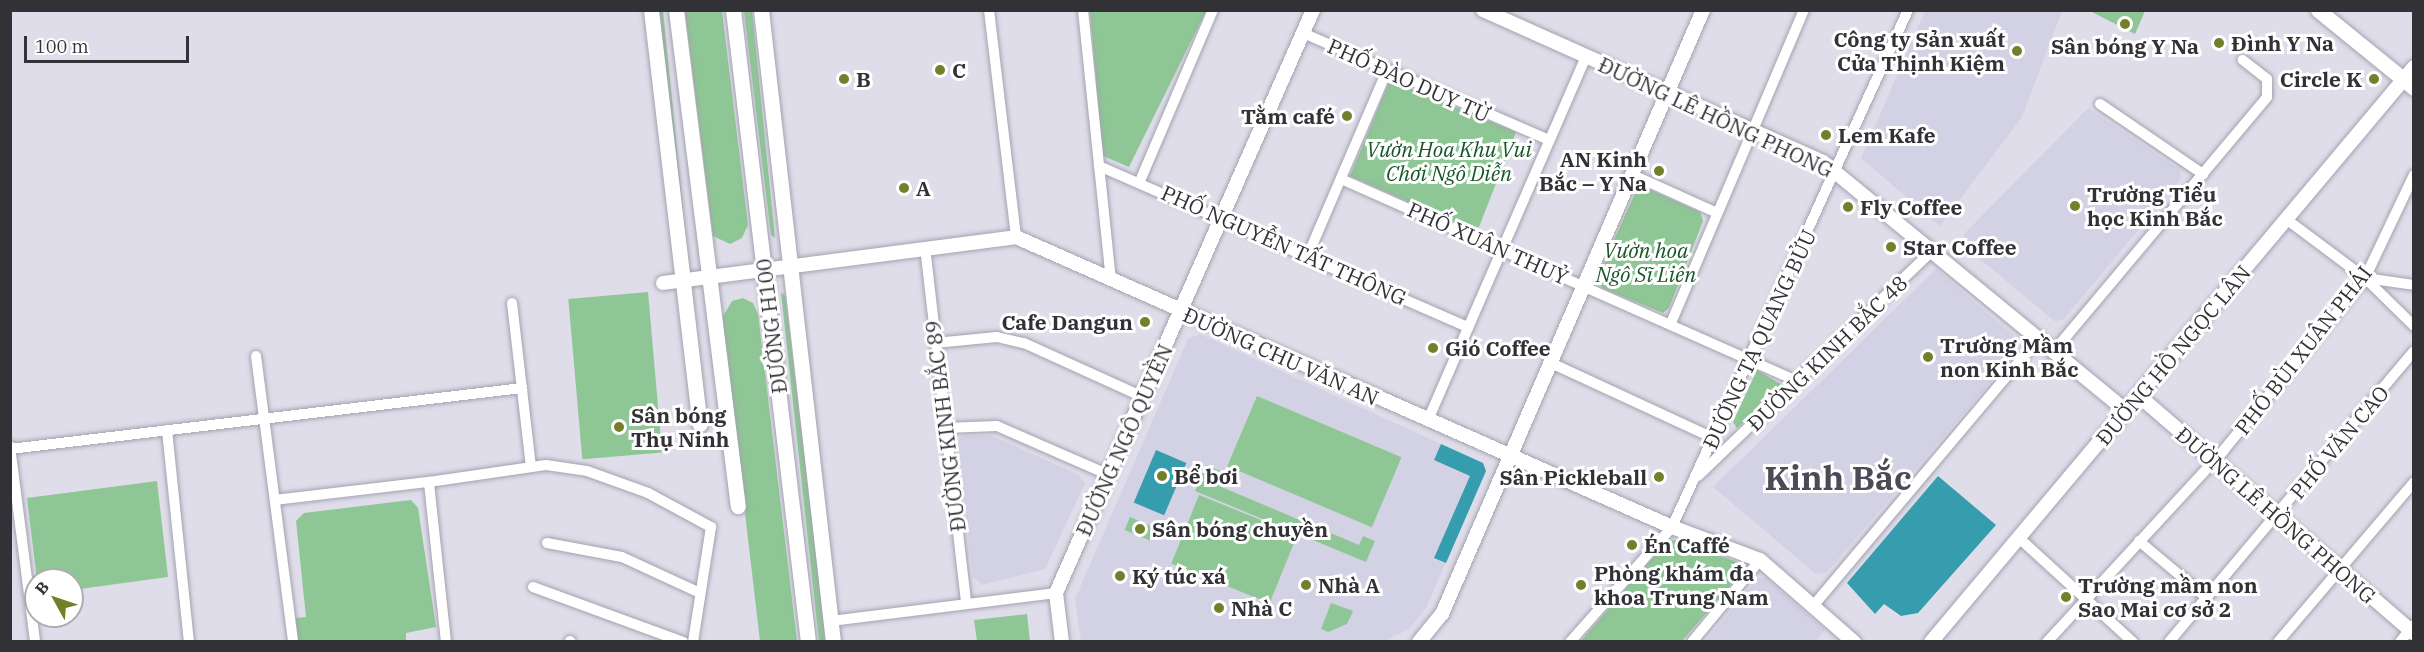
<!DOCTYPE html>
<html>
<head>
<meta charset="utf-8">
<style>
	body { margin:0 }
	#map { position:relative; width:2424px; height:652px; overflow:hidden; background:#dfddea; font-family:"IBM Plex Serif",serif }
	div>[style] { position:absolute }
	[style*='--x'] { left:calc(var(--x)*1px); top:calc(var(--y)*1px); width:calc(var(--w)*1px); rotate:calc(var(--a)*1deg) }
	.built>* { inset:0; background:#d3d1e4 }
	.green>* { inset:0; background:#8ec795; transform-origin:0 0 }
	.water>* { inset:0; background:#369daf; transform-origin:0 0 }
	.roads { filter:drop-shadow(0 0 2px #a3a2af) drop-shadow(0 0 2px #a3a2af) }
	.minor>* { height:10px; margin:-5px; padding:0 5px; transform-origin:5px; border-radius:5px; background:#fff }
	.tertiary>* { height:14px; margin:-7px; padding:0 7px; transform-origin:7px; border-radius:7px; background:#fff }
	.secondary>* { height:15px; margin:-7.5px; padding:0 7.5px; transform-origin:7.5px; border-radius:7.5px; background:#fff }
	.dots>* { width:16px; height:16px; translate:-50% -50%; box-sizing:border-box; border:3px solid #fff; border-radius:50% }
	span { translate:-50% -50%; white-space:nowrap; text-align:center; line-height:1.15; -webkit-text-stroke:6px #fff; paint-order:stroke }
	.poi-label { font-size:21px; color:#323136; font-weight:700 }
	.right { translate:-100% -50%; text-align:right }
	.left { translate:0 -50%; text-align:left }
	.street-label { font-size:21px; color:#323136 }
	.park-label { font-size:21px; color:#165526; font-style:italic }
	.town-label { font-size:33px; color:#4b4a55; font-weight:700 }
	.frame { position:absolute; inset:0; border:12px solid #323136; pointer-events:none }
	.north { position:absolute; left:24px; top:568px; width:60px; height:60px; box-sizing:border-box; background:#fff; border:2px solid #adadaf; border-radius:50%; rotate:310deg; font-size:16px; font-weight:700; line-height:24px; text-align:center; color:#323136 }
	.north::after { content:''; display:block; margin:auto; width:21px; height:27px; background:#737f2b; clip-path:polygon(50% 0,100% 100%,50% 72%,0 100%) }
	.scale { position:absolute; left:24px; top:36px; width:165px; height:27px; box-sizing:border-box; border:3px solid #323136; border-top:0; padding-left:8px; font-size:18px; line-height:21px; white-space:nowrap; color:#323136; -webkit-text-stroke:4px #fff; paint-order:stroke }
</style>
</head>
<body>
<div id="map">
	<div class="built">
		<div style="clip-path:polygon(1925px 11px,2062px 11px,2022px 117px,1940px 226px,1861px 158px)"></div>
		<div style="clip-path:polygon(2088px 108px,2180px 170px,2181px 179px,2063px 320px,2054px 321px,1968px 249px,1964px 234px)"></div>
		<div style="clip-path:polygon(1936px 269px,2014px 336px,2017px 351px,1827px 572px,1816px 574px,1713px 487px)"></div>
		<div style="clip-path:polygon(1200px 334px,1483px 463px,1486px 471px,1426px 608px,1410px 628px,1385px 641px,1081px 641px,1075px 599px,1188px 339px)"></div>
		<div style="clip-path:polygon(990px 435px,1079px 475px,1085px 483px,1045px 569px,982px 585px,973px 577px,957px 442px,962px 436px)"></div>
		<div style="clip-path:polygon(1758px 578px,1766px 578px,1825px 630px,1815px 641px,1706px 641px)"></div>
	</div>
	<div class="green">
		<div style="clip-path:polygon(656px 11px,663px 11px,687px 249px,685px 248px)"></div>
		<div style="clip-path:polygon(685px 11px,722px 11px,748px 225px,742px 238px,730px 244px,713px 236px)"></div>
		<div style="clip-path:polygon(744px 11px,752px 11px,775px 238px,771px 235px)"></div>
		<div style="clip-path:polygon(1090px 11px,1206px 11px,1129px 167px,1103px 156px)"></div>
		<div style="clip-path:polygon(2090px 11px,2090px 10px,2145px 11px,2135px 34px)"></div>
		<div style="clip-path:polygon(1390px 80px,1516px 132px,1479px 227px,1472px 230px,1350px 176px)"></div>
		<div style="clip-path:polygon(1644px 187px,1700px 212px,1703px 221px,1669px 308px,1663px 313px,1602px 288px,1597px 278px,1636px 191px)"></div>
		<div style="left:648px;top:292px;width:161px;height:80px;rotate:85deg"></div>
		<div style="clip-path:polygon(781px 293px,785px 295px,827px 641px,819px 641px)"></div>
		<div style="clip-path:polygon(743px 298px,753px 303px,758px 314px,797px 641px,760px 641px,722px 318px,732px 301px)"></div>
		<div style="clip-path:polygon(1757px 370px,1784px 386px,1737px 428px,1733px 422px)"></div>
		<div style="left:1257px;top:396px;width:157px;height:76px;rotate:23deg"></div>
		<div style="clip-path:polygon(1206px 465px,1225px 473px,1219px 486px,1359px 545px,1363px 536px,1375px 541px,1366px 562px,1195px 491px)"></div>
		<div style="clip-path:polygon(157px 481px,168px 577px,72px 590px,72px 580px,37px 580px,27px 498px)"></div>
		<div style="left:1199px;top:495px;width:106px;height:74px;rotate:22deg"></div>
		<div style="clip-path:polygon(411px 500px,418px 508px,436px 627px,406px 633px,406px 641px,298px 641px,295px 618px,306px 617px,296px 521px,304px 513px)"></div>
		<div style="left:1130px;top:517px;width:28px;height:14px;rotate:23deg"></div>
		<div style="clip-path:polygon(1676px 540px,1740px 563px,1743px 571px,1682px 641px,1580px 642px,1667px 541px)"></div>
		<div style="clip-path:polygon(1331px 603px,1353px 611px,1347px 624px,1328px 632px,1321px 629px)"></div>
		<div style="clip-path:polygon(1027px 614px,1030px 641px,977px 641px,974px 620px)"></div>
	</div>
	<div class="water">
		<div style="clip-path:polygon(1441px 444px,1483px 463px,1486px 471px,1446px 563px,1434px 558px,1470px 476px,1434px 460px)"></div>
		<div style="left:1156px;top:450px;width:33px;height:57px;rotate:23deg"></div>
		<div style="clip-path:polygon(1938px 476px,1996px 525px,1918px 613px,1901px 616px,1884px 604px,1875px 614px,1847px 583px)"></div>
	</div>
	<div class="roads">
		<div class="minor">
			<div style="--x:989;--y:10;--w:229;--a:83.2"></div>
			<div style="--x:1083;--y:10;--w:270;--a:84.1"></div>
			<div style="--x:1303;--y:33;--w:268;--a:23.5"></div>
			<div style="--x:2100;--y:104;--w:125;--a:34.2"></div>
			<div style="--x:1099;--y:166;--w:403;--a:23.6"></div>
			<div style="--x:1633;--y:175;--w:90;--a:24.3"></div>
			<div style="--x:1341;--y:179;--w:501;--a:23.9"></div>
			<div style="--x:1140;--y:181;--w:186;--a:-66.9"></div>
			<div style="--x:2286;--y:219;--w:99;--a:36.8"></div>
			<div style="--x:2365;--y:278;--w:69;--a:44.4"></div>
			<div style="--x:925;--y:247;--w:359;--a:83.4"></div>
			<div style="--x:1308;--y:255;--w:200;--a:-66.8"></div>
			<div style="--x:2365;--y:278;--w:49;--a:8.1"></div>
			<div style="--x:512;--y:303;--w:165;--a:83.4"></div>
			<div style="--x:1671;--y:323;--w:340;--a:-67"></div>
			<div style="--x:935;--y:343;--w:62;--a:-5.5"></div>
			<div style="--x:997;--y:337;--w:28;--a:13"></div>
			<div style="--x:1024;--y:343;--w:131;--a:24.4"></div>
			<div style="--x:2054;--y:351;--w:331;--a:-50"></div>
			<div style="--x:2267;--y:97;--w:18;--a:-90"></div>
			<div style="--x:2267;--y:79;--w:31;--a:-142"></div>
			<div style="--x:256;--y:356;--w:288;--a:82.6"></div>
			<div style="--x:1551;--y:363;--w:179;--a:24.8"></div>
			<div style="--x:1428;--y:420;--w:396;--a:-66.5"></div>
			<div style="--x:945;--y:428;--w:52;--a:-2.2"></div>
			<div style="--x:997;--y:426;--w:122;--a:23.6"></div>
			<div style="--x:167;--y:430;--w:213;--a:84.1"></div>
			<div style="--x:10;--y:446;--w:198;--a:82.7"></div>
			<div style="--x:10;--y:449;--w:516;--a:-6.79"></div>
			<div style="--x:1698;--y:476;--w:327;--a:-43.9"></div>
			<div style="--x:275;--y:500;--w:155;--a:-6.7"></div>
			<div style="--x:2019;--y:538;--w:154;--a:42.4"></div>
			<div style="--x:2139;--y:541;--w:89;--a:40"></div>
			<div style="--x:547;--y:543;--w:76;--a:10.6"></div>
			<div style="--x:622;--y:557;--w:86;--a:24.8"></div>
			<div style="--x:533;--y:587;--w:160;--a:20.1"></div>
			<div style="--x:1814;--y:605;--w:349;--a:-49.9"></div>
			<div style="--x:831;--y:621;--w:227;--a:-7.1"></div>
			<div style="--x:570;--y:641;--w:1;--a:45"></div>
			<div style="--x:446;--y:642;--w:161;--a:-96.1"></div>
			<div style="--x:429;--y:482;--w:118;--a:-8.3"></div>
			<div style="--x:546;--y:465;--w:41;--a:8.3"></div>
			<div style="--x:587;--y:471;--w:65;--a:19.8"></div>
			<div style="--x:648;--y:493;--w:72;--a:28.4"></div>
			<div style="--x:711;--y:527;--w:116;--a:98.9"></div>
			<div style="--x:1570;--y:642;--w:154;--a:-48.4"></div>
			<div style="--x:1672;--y:527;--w:568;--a:-65.46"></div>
			<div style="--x:1692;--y:642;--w:107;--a:-50.3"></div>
			<div style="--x:2047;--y:642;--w:260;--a:-47.3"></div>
			<div style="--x:2223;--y:451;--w:224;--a:-50.6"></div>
			<div style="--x:2365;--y:278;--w:114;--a:-64.6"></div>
			<div style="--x:2169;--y:642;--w:380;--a:-49.9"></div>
			<div style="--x:2278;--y:642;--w:210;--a:-49.6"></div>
			<div style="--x:2400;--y:642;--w:22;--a:-51"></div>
		</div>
		<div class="tertiary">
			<div style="--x:1483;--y:10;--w:372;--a:24.1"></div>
			<div style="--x:1823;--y:162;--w:392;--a:39.4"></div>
			<div style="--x:663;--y:283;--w:356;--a:-7.4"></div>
			<div style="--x:1016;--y:237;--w:717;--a:23.85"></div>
			<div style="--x:1672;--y:527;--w:94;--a:20.6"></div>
			<div style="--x:1760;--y:560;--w:125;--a:41.1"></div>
			<div style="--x:2139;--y:396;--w:363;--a:40.8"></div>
			<div style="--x:1062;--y:642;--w:49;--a:-97"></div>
			<div style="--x:1056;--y:593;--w:637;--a:-66.21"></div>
			<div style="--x:1419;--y:642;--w:36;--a:-51"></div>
			<div style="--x:1442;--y:614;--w:658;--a:-66.63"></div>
			<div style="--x:1931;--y:642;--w:751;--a:-49.97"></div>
		</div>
		<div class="secondary">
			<div style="--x:651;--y:10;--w:417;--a:83.3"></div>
			<div style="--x:676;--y:10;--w:500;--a:82.9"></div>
			<div style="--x:733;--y:10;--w:636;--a:83.23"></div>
			<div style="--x:761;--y:10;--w:636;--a:83.5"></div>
			<div style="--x:2318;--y:10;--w:124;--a:39.1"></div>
		</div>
	</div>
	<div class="dots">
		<div style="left:2125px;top:24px;background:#737f2b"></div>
		<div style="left:2219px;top:43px;background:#737f2b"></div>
		<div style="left:2017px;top:51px;background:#737f2b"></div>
		<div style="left:940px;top:70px;background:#737f2b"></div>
		<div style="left:844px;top:79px;background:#737f2b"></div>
		<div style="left:2374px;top:79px;background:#737f2b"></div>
		<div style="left:1347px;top:116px;background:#737f2b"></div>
		<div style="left:1826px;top:135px;background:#737f2b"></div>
		<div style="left:1659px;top:171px;background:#737f2b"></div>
		<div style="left:904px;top:188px;background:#737f2b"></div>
		<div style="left:2075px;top:206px;background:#737f2b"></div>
		<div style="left:1848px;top:207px;background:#737f2b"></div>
		<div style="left:1891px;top:247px;background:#737f2b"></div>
		<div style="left:1145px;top:322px;background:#737f2b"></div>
		<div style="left:1433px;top:348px;background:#737f2b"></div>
		<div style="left:1928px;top:357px;background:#737f2b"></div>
		<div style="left:619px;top:427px;background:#737f2b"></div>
		<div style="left:1162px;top:476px;background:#737f2b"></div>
		<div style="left:1659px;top:477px;background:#737f2b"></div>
		<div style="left:1140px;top:529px;background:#737f2b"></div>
		<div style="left:1632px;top:545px;background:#737f2b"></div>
		<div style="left:1120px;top:576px;background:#737f2b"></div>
		<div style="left:1306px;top:585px;background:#737f2b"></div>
		<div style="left:1581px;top:585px;background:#737f2b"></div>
		<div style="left:2066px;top:597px;background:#737f2b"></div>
		<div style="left:1219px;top:608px;background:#737f2b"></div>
	</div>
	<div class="poi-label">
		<span class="right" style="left:2005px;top:51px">Công ty Sản xuất<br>Cửa Thịnh Kiệm</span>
		<span class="left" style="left:2231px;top:43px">Đình Y Na</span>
		<span style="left:2125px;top:46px">Sân bóng Y Na</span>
		<span class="left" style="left:952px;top:70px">C</span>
		<span class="left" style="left:856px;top:79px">B</span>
		<span class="right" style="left:2362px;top:79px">Circle K</span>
		<span class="right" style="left:1335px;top:116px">Tằm café</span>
		<span class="left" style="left:1838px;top:135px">Lem Kafe</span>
		<span class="right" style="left:1647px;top:171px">AN Kinh<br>Bắc – Y Na</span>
		<span class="left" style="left:916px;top:188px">A</span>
		<span class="left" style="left:2087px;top:206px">Trường Tiểu<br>học Kinh Bắc</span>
		<span class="left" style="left:1860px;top:207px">Fly Coffee</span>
		<span class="left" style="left:1903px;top:247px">Star Coffee</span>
		<span class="right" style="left:1133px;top:322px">Cafe Dangun</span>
		<span class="left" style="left:1940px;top:357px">Trường Mầm<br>non Kinh Bắc</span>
		<span class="left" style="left:1445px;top:348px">Gió Coffee</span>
		<span class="left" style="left:631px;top:427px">Sân bóng<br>Thụ Ninh</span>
		<span class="left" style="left:1174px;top:476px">Bể bơi</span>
		<span class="right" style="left:1647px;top:477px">Sân Pickleball</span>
		<span class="left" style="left:1152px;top:529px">Sân bóng chuyền</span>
		<span class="left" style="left:1644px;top:545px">Én Caffé</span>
		<span class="left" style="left:1594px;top:585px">Phòng khám đa<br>khoa Trung Nam</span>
		<span class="left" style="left:1132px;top:576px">Ký túc xá</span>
		<span class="left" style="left:1318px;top:585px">Nhà A</span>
		<span class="left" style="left:2078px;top:597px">Trường mầm non<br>Sao Mai cơ sở 2</span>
		<span class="left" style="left:1231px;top:608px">Nhà C</span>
	</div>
	<div class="street-label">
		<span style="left:1409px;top:80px;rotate:24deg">PHỐ ĐÀO DUY TỪ</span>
		<span style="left:1716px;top:117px;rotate:25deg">ĐƯỜNG LÊ HỒNG PHONG</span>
		<span style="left:1488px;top:243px;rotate:24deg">PHỐ XUÂN THUỶ</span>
		<span style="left:1284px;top:245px;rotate:24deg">PHỐ NGUYỄN TẤT THÔNG</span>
		<span style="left:771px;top:326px;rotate:-97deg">ĐƯỜNG H100</span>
		<span style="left:1759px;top:339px;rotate:-65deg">ĐƯỜNG TẠ QUANG BỬU</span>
		<span style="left:2303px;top:350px;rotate:-52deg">PHỐ BÙI XUÂN PHÁI</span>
		<span style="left:1827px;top:353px;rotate:-44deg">ĐƯỜNG KINH BẮC 48</span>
		<span style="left:2173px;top:355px;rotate:-50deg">ĐƯỜNG HỒ NGỌC LÂN</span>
		<span style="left:1281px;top:356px;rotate:24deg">ĐƯỜNG CHU VĂN AN</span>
		<span style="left:945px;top:426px;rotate:-97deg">ĐƯỜNG KINH BẮC 89</span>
		<span style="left:1124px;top:440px;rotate:-66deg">ĐƯỜNG NGÔ QUYỀN</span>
		<span style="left:2339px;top:442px;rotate:-50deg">PHỐ VĂN CAO</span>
		<span style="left:2276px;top:515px;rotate:41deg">ĐƯỜNG LÊ HỒNG PHONG</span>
	</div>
	<div class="park-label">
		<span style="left:1449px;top:161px">Vườn Hoa Khu Vui<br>Chơi Ngô Diễn</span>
		<span style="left:1646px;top:262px">Vườn hoa<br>Ngô Sĩ Liên</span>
	</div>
	<div class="town-label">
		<span style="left:1838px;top:478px">Kinh Bắc</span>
	</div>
	<div class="frame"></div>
	<div class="north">B</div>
	<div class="scale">100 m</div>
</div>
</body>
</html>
